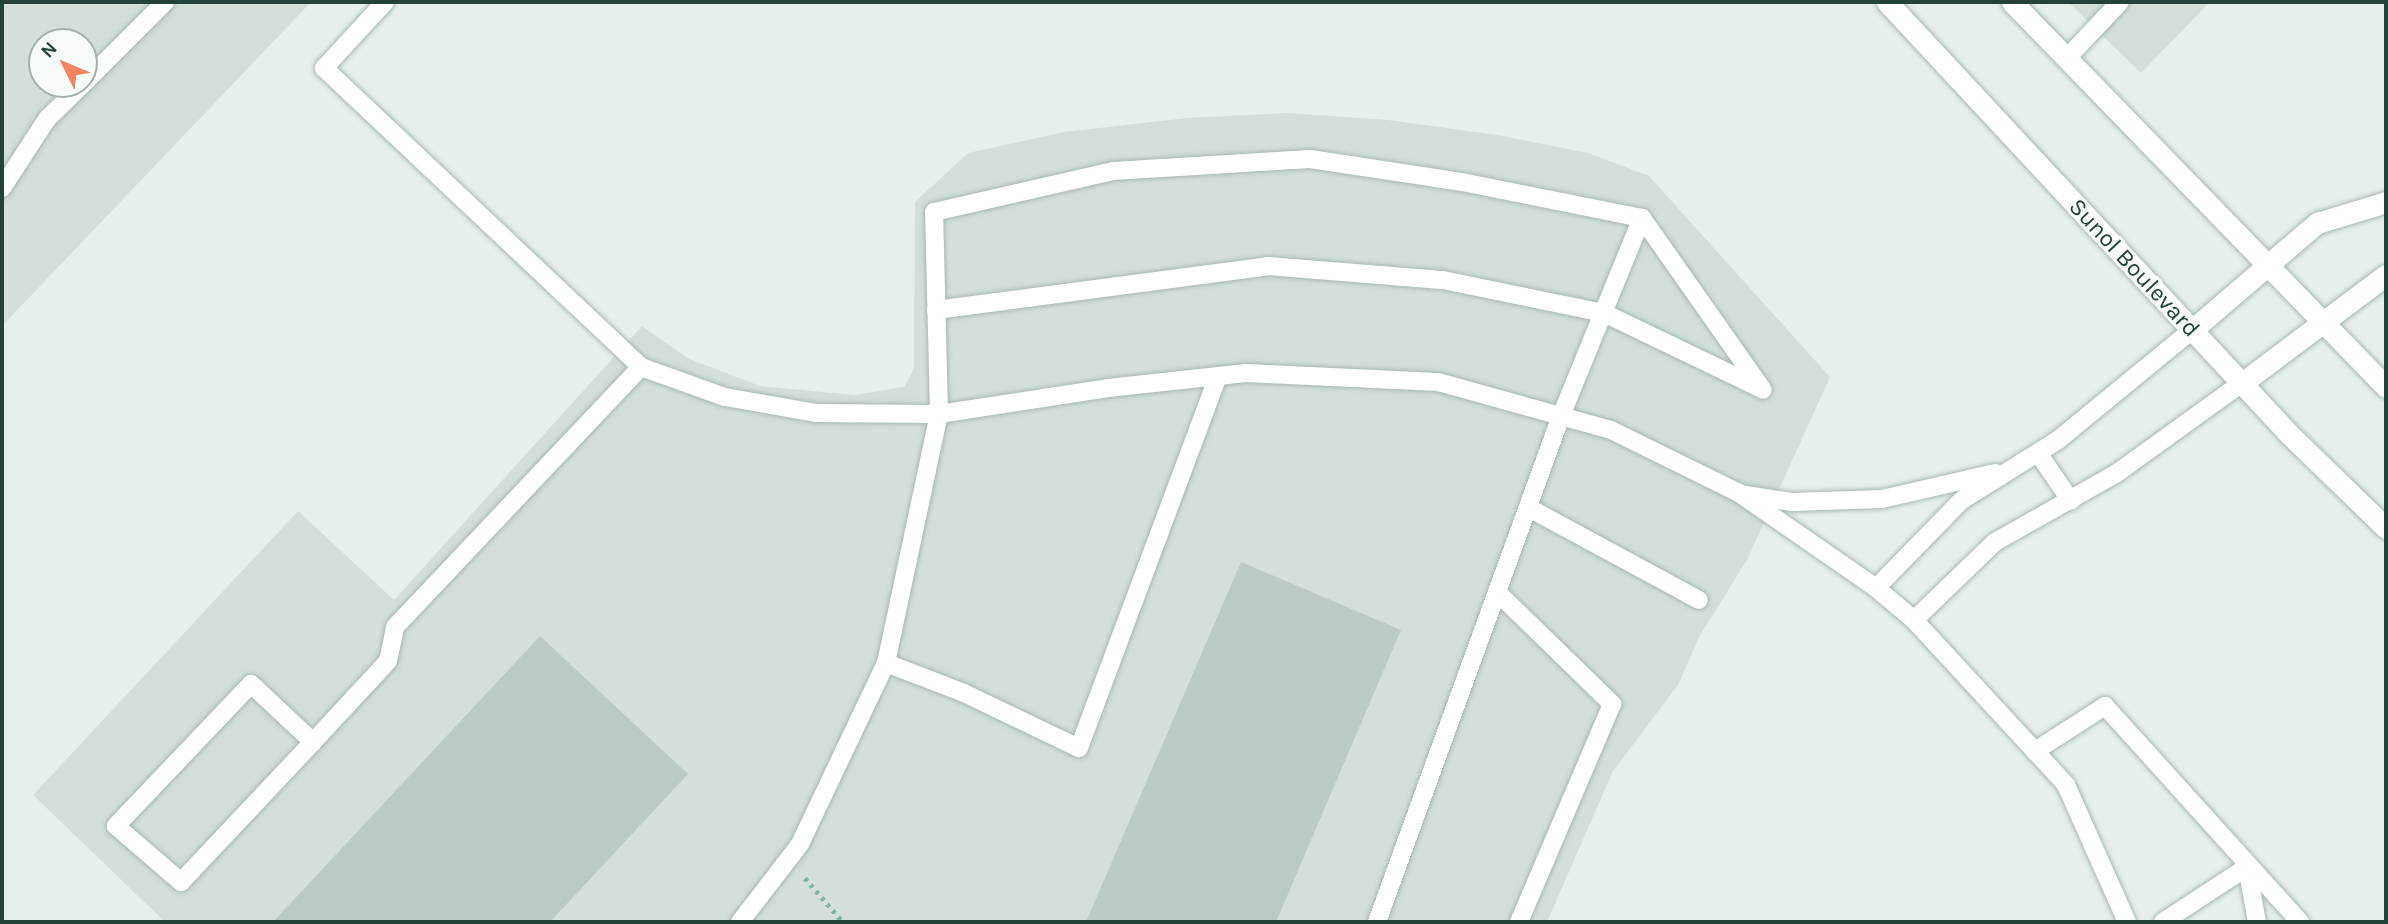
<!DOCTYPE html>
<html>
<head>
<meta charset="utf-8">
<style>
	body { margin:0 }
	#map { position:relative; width:2388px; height:924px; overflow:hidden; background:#e6efeb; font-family:Karla,sans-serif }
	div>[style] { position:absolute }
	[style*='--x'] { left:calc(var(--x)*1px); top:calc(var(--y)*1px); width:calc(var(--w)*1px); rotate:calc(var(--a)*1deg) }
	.built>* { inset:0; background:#d4dfda }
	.building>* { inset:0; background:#bbcac4 }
	.path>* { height:4.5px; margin-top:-2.25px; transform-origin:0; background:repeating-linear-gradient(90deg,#86b3a5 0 3.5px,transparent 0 8.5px) }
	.roads { filter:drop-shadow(0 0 2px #a8b8b2) drop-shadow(0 0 2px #a8b8b2) }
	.service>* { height:18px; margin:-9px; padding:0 9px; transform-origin:9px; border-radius:9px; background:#fff }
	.minor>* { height:21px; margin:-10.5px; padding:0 10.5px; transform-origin:10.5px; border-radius:10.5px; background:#fff }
	.secondary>* { height:21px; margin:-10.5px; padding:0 10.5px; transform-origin:10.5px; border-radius:10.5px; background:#fff }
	span { translate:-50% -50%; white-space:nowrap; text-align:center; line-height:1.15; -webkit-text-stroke:6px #f7fbf9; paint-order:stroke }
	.street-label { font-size:24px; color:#24423a }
	.frame { position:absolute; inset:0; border:4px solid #24423a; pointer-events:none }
	.north { position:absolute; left:28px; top:28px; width:70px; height:70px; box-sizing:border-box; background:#f7fbf9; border:2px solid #a3b1ad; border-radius:50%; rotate:313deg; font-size:19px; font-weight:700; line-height:28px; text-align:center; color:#24423a }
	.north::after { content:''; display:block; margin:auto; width:24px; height:32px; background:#f4845f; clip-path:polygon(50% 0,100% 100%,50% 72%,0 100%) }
</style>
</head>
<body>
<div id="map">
	<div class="built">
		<div style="clip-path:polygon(evenodd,2px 2px,311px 2px,2px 326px,2px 2px,42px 42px,84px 42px,84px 84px,42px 84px,42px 42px)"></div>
		<div style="clip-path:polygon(2068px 2px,2210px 2px,2141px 73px)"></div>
		<div style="clip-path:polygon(1288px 113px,1388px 120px,1497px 135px,1588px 153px,1649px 176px,1830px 377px,1747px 560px,1699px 637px,1678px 685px,1613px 771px,1547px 922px,165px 922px,33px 795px,298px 511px,394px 600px,642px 326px,689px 359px,760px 386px,855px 395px,904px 387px,914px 369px,915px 202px,968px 153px,1064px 132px,1187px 118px)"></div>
	</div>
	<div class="building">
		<div style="clip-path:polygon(1241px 562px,1401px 630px,1276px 922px,1086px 922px)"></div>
		<div style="clip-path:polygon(540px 636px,688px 774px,550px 922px,273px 922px)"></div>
	</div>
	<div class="path">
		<div style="--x:805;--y:878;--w:58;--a:49.2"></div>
	</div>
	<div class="roads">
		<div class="service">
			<div style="--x:385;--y:2;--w:90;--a:132.7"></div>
			<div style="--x:324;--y:68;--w:436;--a:43.3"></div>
			<div style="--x:641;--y:367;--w:89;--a:19.7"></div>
			<div style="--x:725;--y:397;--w:92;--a:10"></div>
			<div style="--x:816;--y:413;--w:123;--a:0.5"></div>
			<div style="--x:939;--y:414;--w:202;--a:-91.4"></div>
			<div style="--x:934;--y:212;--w:184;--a:-12.9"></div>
			<div style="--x:1113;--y:171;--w:197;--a:-3.5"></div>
			<div style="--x:1310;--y:159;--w:154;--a:8.6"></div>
			<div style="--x:1462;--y:182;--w:184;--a:11.3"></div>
			<div style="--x:1642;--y:218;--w:210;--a:54.9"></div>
			<div style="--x:2067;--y:58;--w:77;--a:-46.6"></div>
			<div style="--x:84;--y:83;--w:115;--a:-45"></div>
			<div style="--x:2;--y:188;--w:82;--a:-56.9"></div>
			<div style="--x:47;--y:119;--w:50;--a:-44.2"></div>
			<div style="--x:936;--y:310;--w:335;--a:-7.5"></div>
			<div style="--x:1268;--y:266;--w:176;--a:4.6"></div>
			<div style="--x:1443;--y:280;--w:164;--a:11.6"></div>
			<div style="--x:1604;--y:313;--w:173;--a:25.7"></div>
			<div style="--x:2038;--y:453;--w:58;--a:55.5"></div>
			<div style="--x:1746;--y:495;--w:47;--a:8.7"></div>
			<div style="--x:1792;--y:502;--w:90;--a:-1.9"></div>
			<div style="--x:1882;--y:499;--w:116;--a:-13"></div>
			<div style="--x:1529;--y:508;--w:193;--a:28.4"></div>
			<div style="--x:1876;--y:588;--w:123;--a:-45.7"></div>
			<div style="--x:1962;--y:500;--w:113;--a:-32"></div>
			<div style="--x:2058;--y:440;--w:173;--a:-39.4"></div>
			<div style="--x:1497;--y:592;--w:161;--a:44.2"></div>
			<div style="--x:1612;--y:704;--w:237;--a:113.1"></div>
			<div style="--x:1914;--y:620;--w:112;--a:-43.9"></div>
			<div style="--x:1995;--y:542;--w:140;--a:-29.5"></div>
			<div style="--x:2117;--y:473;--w:154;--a:-35.8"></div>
			<div style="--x:886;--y:663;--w:84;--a:21"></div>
			<div style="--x:964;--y:693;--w:127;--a:25.6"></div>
			<div style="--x:1079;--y:748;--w:396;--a:-69.5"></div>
			<div style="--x:313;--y:742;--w:85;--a:-136.9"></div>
			<div style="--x:251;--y:684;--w:196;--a:133.6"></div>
			<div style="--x:116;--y:826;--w:86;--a:40.7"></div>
			<div style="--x:181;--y:882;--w:192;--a:-46.7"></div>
			<div style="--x:313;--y:742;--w:110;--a:-47.2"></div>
			<div style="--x:388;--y:661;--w:35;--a:-78"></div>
			<div style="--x:395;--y:627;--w:358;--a:-46.6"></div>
			<div style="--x:2035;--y:751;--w:83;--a:-32.7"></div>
			<div style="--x:2105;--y:706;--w:291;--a:47.9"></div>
			<div style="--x:740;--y:922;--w:98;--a:-52.4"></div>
			<div style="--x:800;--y:844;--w:200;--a:-64.6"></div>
			<div style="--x:886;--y:663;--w:255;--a:-78"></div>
			<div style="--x:939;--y:414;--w:171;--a:-8.7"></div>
			<div style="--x:1108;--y:388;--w:139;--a:-6.2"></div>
			<div style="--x:1246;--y:373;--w:192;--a:2.7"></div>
			<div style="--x:1438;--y:382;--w:180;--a:15.5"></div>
			<div style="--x:1611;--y:430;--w:143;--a:26.2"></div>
			<div style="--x:1739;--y:493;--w:167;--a:34.7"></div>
			<div style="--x:1876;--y:588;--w:50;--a:40.1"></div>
			<div style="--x:1914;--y:620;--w:224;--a:47.3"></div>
			<div style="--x:2066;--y:785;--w:150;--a:66"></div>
			<div style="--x:1377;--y:922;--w:538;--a:-70.02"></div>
			<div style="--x:1561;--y:416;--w:214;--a:-67.8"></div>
			<div style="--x:2163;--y:922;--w:100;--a:-33.2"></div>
			<div style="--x:2247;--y:867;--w:56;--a:79.7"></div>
		</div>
		<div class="minor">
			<div style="--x:2192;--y:330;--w:165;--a:-40.6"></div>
			<div style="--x:2317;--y:223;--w:72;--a:-16.9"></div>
			<div style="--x:2242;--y:383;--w:180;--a:-36.9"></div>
		</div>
		<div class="secondary">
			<div style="--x:1887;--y:2;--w:590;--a:47.06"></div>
			<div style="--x:2289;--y:434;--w:135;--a:44.1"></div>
			<div style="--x:2012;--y:2;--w:537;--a:45.83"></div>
		</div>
	</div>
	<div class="street-label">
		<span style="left:2134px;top:268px;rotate:47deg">Sunol Boulevard</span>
	</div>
	<div class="frame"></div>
	<div class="north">N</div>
</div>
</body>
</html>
